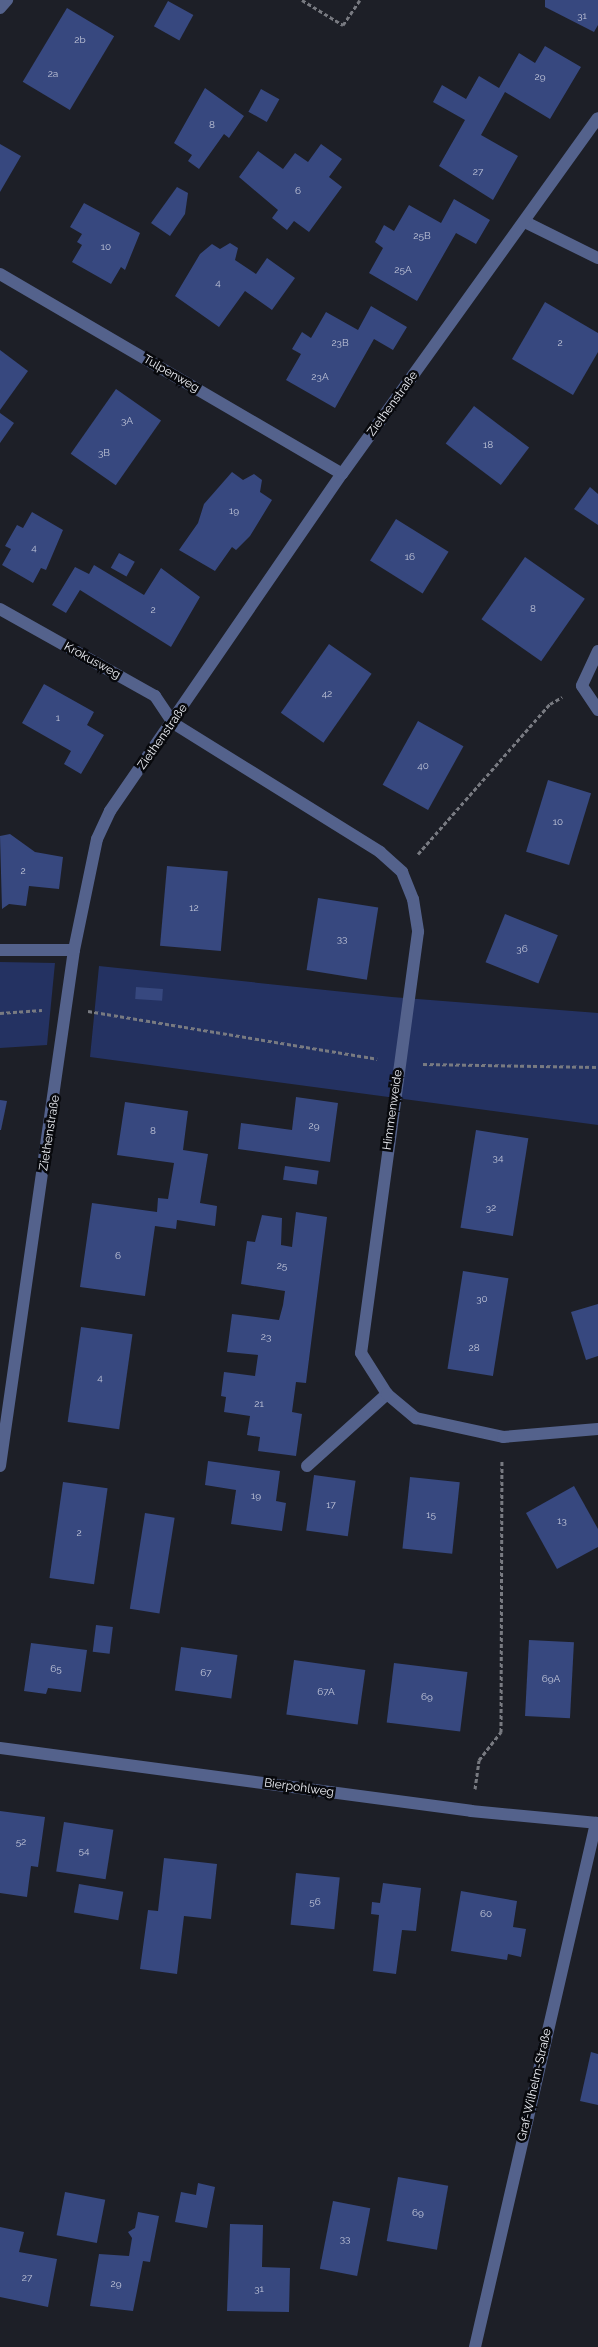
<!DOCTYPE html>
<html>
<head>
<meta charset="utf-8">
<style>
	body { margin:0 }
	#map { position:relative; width:598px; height:2347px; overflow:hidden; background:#1d1f27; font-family:Raleway,sans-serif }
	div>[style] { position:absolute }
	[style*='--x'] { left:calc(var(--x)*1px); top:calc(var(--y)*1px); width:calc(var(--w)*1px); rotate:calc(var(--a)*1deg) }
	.green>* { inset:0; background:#243262 }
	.building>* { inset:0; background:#37487f; transform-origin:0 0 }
	.path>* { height:3px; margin-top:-1.5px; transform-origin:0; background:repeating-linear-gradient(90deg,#787a81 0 4px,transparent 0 6.5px) }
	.service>* { height:12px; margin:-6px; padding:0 6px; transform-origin:6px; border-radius:6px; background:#54628c }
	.minor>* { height:12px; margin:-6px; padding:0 6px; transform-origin:6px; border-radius:6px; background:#54628c }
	span { translate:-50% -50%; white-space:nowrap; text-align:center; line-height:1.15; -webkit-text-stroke:5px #08090d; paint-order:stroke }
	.number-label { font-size:10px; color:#c0c5d8 }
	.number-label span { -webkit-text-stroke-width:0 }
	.street-label { font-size:12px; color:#edeff5 }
</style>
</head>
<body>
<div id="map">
	<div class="green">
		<div style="clip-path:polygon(0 962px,55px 963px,47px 1045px,0 1048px)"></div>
		<div style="clip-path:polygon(99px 966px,392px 997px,598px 1013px,598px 1125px,90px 1057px)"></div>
	</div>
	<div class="building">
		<div style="clip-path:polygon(545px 0,598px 0,598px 25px,594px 32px,545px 7px)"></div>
		<div style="left:168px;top:1px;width:29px;height:29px;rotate:29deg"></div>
		<div style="left:67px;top:8px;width:55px;height:86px;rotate:31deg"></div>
		<div style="clip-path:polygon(545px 46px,581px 67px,550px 119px,505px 92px,481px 135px,518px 156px,493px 200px,439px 166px,465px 120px,433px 102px,442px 85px,466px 99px,479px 76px,499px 88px,519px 53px,535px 63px)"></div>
		<div style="clip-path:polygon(205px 88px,244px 116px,229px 138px,224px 134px,199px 169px,188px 161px,192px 155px,174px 143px)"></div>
		<div style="left:261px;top:89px;width:21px;height:26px;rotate:29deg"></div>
		<div style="clip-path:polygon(0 144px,21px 156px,0 192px)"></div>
		<div style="clip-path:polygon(321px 144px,342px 159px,329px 177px,342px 187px,309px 232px,294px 221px,287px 230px,272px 218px,278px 210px,239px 177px,258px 151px,283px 169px,295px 153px,308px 162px)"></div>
		<div style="clip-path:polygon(177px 187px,188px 193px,185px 214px,170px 236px,151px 223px)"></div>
		<div style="clip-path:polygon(454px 199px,490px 220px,476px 244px,456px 233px,417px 301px,369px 273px,383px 248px,375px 242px,384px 225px,394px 231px,409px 205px,441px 223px)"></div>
		<div style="clip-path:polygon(84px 203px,140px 233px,125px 270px,121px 267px,111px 284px,72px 262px,82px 245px,77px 242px,82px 234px,70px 227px)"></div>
		<div style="clip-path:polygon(230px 243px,238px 248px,235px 260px,256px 274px,267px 258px,295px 278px,272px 310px,245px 291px,219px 327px,175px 296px,200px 254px,212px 244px,220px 249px)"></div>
		<div style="clip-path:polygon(545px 302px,598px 333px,598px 352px,573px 395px,512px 359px)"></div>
		<div style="clip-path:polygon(371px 306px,407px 327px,393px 350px,374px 339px,335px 408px,286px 380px,301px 354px,292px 349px,302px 332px,311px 338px,326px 312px,358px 330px)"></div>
		<div style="clip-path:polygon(0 350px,28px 371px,0 410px)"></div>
		<div style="left:116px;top:389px;width:55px;height:79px;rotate:35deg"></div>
		<div style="left:474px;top:406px;width:69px;height:47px;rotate:37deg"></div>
		<div style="clip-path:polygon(0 413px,14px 423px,0 443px)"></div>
		<div style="clip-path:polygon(232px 472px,243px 480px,254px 474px,262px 480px,260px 492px,272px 500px,250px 536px,236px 550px,232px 547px,215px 571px,179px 550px,198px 523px,204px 504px)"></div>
		<div style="clip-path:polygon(590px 487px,598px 494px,598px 525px,574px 509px)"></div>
		<div style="clip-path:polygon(32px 512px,63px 530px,46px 570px,41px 568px,33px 583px,2px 565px,11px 549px,5px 546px,17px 525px,23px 528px)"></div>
		<div style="left:396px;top:519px;width:62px;height:49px;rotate:32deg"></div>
		<div style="left:119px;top:553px;width:18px;height:17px;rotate:29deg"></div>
		<div style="left:525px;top:557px;width:73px;height:76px;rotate:35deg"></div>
		<div style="clip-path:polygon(94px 565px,144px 595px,161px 568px,200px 597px,171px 647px,80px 590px,66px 613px,52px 605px,75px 567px,89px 574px)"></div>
		<div style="left:329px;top:644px;width:52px;height:84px;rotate:35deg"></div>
		<div style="clip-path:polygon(44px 684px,94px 712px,87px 725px,104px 735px,81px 774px,64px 764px,71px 751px,22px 723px)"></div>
		<div style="left:418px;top:721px;width:52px;height:73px;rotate:29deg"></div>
		<div style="left:548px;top:780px;width:45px;height:75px;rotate:17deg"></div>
		<div style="clip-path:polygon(10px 834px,35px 852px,63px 857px,59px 889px,29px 886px,26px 906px,9px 904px,2px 909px,0 836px)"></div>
		<div style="left:167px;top:866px;width:61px;height:80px;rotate:5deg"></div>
		<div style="left:318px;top:898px;width:61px;height:73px;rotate:9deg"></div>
		<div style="left:505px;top:914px;width:57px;height:52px;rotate:22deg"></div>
		<div style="left:136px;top:987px;width:27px;height:12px;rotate:4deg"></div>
		<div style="clip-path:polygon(296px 1097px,338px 1103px,330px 1162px,238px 1149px,241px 1123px,292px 1130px)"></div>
		<div style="clip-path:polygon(0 1100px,7px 1101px,1px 1130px,0 1130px)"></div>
		<div style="clip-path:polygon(125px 1102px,188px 1111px,183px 1150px,208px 1154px,200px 1203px,217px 1206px,215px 1226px,177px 1220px,176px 1229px,155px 1226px,145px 1296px,80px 1287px,92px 1203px,157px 1212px,158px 1198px,168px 1199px,174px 1163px,117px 1155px)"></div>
		<div style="left:476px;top:1130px;width:53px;height:99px;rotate:9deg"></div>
		<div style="left:285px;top:1166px;width:34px;height:14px;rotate:8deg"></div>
		<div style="clip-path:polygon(296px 1212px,327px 1217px,306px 1383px,296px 1382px,292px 1412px,302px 1414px,296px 1456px,258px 1451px,260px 1437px,247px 1435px,250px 1416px,224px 1412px,226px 1397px,221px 1396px,224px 1372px,255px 1376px,258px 1355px,227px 1352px,232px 1314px,279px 1320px,283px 1305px,285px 1291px,241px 1284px,247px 1241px,255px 1242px,262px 1215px,282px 1218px,281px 1245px,292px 1247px)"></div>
		<div style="left:463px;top:1271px;width:46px;height:99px;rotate:9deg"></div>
		<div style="clip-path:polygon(598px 1304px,598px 1356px,586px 1360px,571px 1312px)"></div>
		<div style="left:81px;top:1327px;width:52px;height:96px;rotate:8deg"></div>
		<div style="clip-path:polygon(208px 1461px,280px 1471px,276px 1501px,286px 1503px,282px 1531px,231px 1524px,236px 1490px,205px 1485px)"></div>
		<div style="left:314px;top:1475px;width:42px;height:56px;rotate:8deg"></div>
		<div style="left:410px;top:1477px;width:50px;height:72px;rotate:6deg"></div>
		<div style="left:63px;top:1482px;width:45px;height:97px;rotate:8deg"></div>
		<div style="clip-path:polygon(574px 1486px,598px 1529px,598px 1547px,557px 1569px,526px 1513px)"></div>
		<div style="left:145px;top:1513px;width:30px;height:97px;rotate:9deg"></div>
		<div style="left:96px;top:1625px;width:17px;height:27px;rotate:7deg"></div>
		<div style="left:529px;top:1640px;width:45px;height:76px;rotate:3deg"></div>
		<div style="clip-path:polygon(31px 1643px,87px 1650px,81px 1692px,48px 1688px,46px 1694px,24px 1691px)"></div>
		<div style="left:181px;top:1647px;width:57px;height:44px;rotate:8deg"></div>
		<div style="left:294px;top:1660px;width:72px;height:55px;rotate:8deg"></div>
		<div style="left:394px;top:1663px;width:74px;height:60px;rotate:7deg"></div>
		<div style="clip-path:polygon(0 1811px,45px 1817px,38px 1867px,31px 1866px,27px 1897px,0 1893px)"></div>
		<div style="left:64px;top:1822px;width:50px;height:50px;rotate:9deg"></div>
		<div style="clip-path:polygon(164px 1858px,217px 1864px,211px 1919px,184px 1916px,177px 1974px,140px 1969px,148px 1910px,158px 1911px)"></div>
		<div style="left:296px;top:1873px;width:44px;height:52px;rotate:6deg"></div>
		<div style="clip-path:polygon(383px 1883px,421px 1888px,416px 1931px,402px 1930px,396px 1974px,373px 1971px,379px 1915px,371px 1914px,372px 1902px,380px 1903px)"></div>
		<div style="left:79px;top:1884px;width:45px;height:29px;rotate:10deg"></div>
		<div style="clip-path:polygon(461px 1891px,517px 1901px,513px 1927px,526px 1929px,521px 1957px,508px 1954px,507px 1960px,451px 1951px)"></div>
		<div style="clip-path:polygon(591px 2052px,598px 2054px,598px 2105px,580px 2101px)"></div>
		<div style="left:398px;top:2177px;width:51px;height:65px;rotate:10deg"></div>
		<div style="clip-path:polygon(198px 2183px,215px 2187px,207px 2228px,175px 2222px,181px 2192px,196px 2195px)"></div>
		<div style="left:65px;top:2192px;width:41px;height:44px;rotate:11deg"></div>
		<div style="left:333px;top:2201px;width:38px;height:69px;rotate:11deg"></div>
		<div style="clip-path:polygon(138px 2212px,159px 2216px,150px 2262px,143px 2261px,133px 2311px,90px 2306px,99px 2254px,129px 2256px,132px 2238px,128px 2232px,135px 2228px)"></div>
		<div style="clip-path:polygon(230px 2224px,263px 2225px,262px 2267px,290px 2268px,289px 2312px,227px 2311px)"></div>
		<div style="clip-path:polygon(0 2227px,24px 2232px,19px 2252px,57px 2259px,48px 2307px,0 2297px)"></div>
	</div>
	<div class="path">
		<div style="--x:302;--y:0;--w:48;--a:31.4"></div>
		<div style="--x:343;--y:25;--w:30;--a:-56"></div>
		<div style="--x:418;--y:854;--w:200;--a:-48.7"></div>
		<div style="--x:550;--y:704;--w:14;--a:-30"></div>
		<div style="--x:88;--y:1011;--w:293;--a:9.4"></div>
		<div style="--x:0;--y:1013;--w:42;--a:-4.1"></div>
		<div style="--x:423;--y:1064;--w:175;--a:1"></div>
		<div style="--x:475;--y:1789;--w:29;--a:-82"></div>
		<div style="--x:479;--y:1760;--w:36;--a:-52"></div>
		<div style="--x:501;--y:1732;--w:272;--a:-89.8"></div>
	</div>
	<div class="service">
		<div style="--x:307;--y:1466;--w:108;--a:-42"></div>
	</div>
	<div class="minor">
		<div style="--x:0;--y:8;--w:11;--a:-49"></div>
		<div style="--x:525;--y:222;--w:81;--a:26.3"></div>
		<div style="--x:0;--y:274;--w:396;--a:30.3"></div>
		<div style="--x:0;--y:609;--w:178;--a:29.3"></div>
		<div style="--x:155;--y:696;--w:32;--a:56"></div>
		<div style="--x:173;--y:723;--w:244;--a:31.9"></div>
		<div style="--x:380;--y:852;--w:30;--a:42"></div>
		<div style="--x:402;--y:872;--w:29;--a:68"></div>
		<div style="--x:413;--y:899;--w:33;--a:81"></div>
		<div style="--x:418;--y:932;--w:425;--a:97.7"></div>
		<div style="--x:361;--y:1353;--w:49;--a:57.6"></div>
		<div style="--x:387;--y:1394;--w:38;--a:40"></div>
		<div style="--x:416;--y:1418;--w:89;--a:12.3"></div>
		<div style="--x:503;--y:1437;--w:95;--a:-4.8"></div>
		<div style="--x:598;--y:651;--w:38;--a:115"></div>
		<div style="--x:582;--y:686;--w:29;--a:56"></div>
		<div style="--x:0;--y:950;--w:74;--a:0"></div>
		<div style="--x:0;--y:1466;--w:521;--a:-81.84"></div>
		<div style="--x:74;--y:950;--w:113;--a:-78.3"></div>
		<div style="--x:97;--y:839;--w:31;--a:-65"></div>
		<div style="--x:110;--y:811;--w:409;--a:-55.5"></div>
		<div style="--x:342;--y:474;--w:438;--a:-54.3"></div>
		<div style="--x:0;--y:1748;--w:475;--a:7.6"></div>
		<div style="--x:471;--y:1811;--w:128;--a:5.4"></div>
		<div style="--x:475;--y:2347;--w:538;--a:-77"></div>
	</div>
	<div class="number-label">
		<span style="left:582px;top:16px">31</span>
		<span style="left:80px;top:40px">2b</span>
		<span style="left:53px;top:74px">2a</span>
		<span style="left:540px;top:77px">29</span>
		<span style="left:212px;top:125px">8</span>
		<span style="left:478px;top:172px">27</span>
		<span style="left:298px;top:191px">6</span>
		<span style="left:422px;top:236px">25B</span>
		<span style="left:106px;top:247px">10</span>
		<span style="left:403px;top:270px">25A</span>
		<span style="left:218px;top:283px">4</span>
		<span style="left:340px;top:343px">23B</span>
		<span style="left:560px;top:343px">2</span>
		<span style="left:320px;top:377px">23A</span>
		<span style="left:127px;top:421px">3A</span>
		<span style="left:488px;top:445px">18</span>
		<span style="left:104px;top:453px">3B</span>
		<span style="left:234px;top:511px">19</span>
		<span style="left:34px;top:548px">4</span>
		<span style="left:410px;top:557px">16</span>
		<span style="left:533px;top:609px">8</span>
		<span style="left:153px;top:610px">2</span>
		<span style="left:327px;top:694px">42</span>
		<span style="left:58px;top:718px">1</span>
		<span style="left:423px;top:766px">40</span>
		<span style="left:558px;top:822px">10</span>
		<span style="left:23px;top:871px">2</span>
		<span style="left:194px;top:908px">12</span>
		<span style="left:342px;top:939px">33</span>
		<span style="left:522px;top:949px">36</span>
		<span style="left:314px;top:1126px">29</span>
		<span style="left:153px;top:1131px">8</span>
		<span style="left:498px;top:1158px">34</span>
		<span style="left:491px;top:1208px">32</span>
		<span style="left:118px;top:1256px">6</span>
		<span style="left:282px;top:1266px">25</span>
		<span style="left:482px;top:1299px">30</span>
		<span style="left:266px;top:1337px">23</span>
		<span style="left:474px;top:1348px">28</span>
		<span style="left:100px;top:1378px">4</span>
		<span style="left:259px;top:1404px">21</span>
		<span style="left:256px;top:1496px">19</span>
		<span style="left:331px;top:1505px">17</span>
		<span style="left:431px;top:1515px">15</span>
		<span style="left:562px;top:1521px">13</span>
		<span style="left:79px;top:1533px">2</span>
		<span style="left:56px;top:1669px">65</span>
		<span style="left:206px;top:1673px">67</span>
		<span style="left:551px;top:1679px">69A</span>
		<span style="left:326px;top:1692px">67A</span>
		<span style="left:427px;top:1697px">69</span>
		<span style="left:21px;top:1842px">52</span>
		<span style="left:84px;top:1851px">54</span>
		<span style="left:315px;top:1902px">56</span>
		<span style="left:486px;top:1914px">60</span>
		<span style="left:418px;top:2213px">69</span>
		<span style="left:345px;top:2239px">33</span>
		<span style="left:27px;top:2278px">27</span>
		<span style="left:116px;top:2284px">29</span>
		<span style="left:259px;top:2289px">31</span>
	</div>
	<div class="street-label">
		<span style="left:171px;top:374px;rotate:30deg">Tulpenweg</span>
		<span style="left:393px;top:404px;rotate:-54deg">Ziethenstraße</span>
		<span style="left:92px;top:661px;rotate:29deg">Krokusweg</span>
		<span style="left:163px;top:737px;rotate:-55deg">Ziethenstraße</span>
		<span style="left:393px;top:1110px;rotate:-82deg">Himmenweide</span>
		<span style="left:50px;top:1133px;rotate:-81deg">Ziethenstraße</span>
		<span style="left:299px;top:1788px;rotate:8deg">Bierpohlweg</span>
		<span style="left:535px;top:2085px;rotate:-77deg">Graf-Wilhelm-Straße</span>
	</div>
</div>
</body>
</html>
